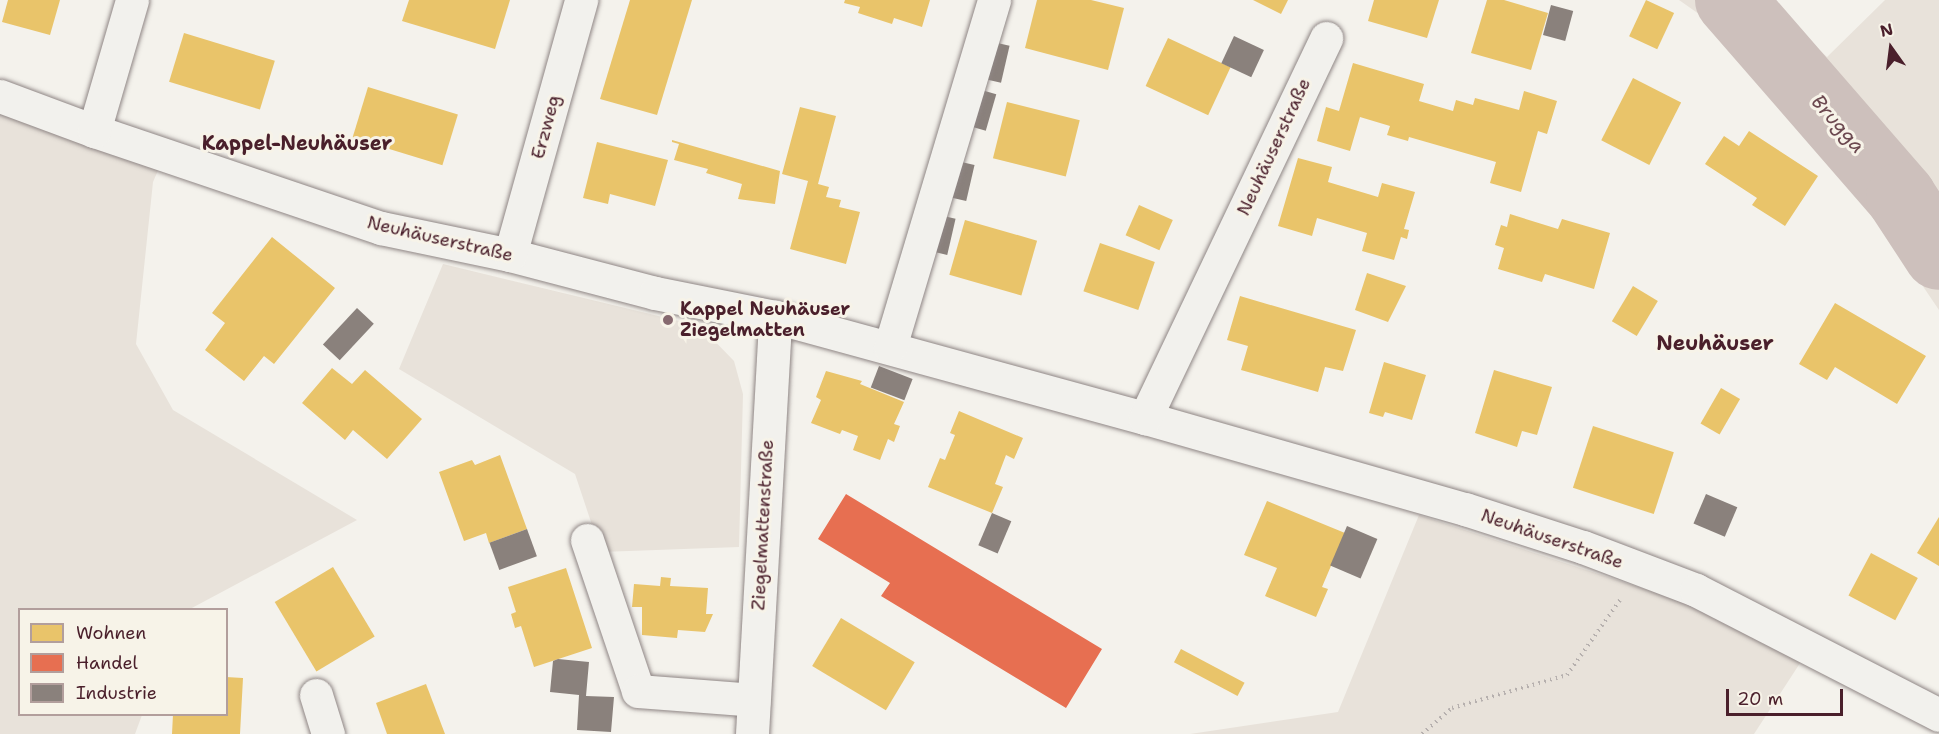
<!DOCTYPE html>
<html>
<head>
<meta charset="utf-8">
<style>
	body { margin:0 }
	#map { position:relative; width:1939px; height:734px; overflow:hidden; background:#f4f2ec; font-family:"Shantell Sans",sans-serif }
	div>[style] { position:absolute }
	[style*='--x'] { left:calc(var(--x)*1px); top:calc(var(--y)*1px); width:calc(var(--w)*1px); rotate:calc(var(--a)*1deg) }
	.green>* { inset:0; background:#e8e2da }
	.homes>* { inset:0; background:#e9c46a; transform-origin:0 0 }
	.shops>* { inset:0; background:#e76f51 }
	.industry>* { inset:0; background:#8a817c; transform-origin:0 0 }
	.river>* { height:70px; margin:-35px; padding:0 35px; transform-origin:35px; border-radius:35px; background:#cdc0bc }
	.path>* { height:4px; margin-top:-2px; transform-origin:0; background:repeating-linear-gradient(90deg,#b6b0ae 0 1.5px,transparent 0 6px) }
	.roads { filter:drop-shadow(0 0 2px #8f8685) drop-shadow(0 0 2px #8f8685) }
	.minor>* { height:33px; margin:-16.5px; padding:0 16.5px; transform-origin:16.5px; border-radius:16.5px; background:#f2f1ed }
	.dots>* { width:16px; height:16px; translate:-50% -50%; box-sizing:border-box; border:3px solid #f7f3e8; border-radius:50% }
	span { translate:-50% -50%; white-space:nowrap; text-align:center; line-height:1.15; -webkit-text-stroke:6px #f7f3e8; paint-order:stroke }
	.street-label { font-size:18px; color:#4a1f2b }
	.poi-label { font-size:18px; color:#4a1f2b; font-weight:700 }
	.left { translate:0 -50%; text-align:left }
	.water-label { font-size:20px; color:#6c4950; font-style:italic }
	.neighbourhood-label { font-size:20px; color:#4a1f2b; font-weight:700 }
	.quarter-label { font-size:21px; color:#4a1f2b; font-weight:700 }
	.legend { position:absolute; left:18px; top:608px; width:210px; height:108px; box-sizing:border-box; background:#f7f3e8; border:2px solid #b29e9c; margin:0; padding:8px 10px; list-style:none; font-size:18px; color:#4a1f2b }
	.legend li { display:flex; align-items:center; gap:12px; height:30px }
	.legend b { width:30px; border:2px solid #b29e9c }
	.north { position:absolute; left:1861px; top:18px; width:60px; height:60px; -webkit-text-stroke:4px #f7f3e8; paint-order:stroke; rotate:346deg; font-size:16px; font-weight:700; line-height:24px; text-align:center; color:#4a1f2b }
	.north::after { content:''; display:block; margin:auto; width:21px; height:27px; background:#4a1f2b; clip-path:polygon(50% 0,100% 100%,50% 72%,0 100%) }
	.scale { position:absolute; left:1726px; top:689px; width:117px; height:27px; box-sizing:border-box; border:3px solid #4a1f2b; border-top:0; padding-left:8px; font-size:18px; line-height:21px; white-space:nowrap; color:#4a1f2b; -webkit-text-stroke:4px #f7f3e8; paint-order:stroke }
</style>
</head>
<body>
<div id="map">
	<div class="green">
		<div style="clip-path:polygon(1679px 0,1767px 0,1827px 57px,1885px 0,1939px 0,1939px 310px,1853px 183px,1747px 67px,1716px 26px)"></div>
		<div style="clip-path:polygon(0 111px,159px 168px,153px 182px,136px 344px,173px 410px,357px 520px,190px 609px,20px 610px,20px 714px,142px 715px,135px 734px,0 734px)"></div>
		<div style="clip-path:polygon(443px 264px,700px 326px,734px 361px,743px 394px,739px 547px,601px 552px,575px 474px,399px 369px)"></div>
		<div style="clip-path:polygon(1419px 515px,1681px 601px,1804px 657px,1754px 734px,1190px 734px,1338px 712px)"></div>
	</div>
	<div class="homes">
		<div style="clip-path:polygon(8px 0,60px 0,50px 35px,2px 22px)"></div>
		<div style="clip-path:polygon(409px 0,510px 0,495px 49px,402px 21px)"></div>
		<div style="clip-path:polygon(630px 0,692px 0,657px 115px,600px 99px)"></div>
		<div style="clip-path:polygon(845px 0,930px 0,922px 27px,894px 18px,892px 24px,858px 13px,860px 7px,844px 3px)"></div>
		<div style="clip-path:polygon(1037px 0,1091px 0,1124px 8px,1108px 70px,1025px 48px)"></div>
		<div style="clip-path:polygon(1253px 0,1288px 0,1281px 14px)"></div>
		<div style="clip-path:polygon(1374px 0,1439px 0,1427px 38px,1368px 21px)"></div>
		<div style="clip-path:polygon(1487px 0,1504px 0,1548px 13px,1531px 70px,1471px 53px)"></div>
		<div style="left:1646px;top:0;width:31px;height:40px;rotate:25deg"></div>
		<div style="left:184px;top:33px;width:95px;height:51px;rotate:17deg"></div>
		<div style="left:1168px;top:38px;width:69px;height:53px;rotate:25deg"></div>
		<div style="clip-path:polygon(1353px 63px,1424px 84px,1419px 101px,1453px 111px,1456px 100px,1473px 105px,1475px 98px,1519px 110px,1524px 91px,1557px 101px,1547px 134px,1538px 131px,1521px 192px,1490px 183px,1496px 162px,1409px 137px,1408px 141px,1387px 135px,1390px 126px,1360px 117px,1350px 151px,1317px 141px,1326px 107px,1339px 111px)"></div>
		<div style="left:1633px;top:78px;width:54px;height:70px;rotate:27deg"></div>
		<div style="left:368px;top:87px;width:94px;height:53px;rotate:17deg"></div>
		<div style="left:1007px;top:102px;width:75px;height:58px;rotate:14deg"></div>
		<div style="clip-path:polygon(800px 107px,836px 116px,818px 184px,829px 187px,826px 197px,841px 200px,839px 207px,860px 212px,846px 264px,790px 249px,808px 181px,782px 174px)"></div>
		<div style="clip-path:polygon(1749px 131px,1818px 176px,1785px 226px,1752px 205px,1757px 198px,1705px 164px,1724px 136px,1739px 146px)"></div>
		<div style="clip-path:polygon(672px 140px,780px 171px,775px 204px,738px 199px,742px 184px,706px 173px,708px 169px,674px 160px,679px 144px,672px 142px)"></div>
		<div style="clip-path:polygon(597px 142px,668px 160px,655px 206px,610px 194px,608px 204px,583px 198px)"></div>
		<div style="clip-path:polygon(1298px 158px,1332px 167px,1328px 182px,1378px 197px,1382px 183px,1415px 192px,1404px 229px,1409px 230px,1407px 239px,1401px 237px,1394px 260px,1362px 251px,1367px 233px,1317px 218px,1312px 236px,1278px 226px)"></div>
		<div style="left:1139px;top:205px;width:37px;height:33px;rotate:24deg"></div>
		<div style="clip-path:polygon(1510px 214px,1558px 229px,1562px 219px,1610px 233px,1594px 289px,1545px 274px,1542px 282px,1498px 269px,1504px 248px,1495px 245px,1501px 225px,1507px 227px)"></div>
		<div style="left:965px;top:220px;width:75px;height:57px;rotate:16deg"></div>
		<div style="clip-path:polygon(272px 237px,335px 288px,274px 364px,264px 356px,244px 381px,205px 350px,225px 323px,212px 313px)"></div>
		<div style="left:1100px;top:243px;width:58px;height:51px;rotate:19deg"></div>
		<div style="clip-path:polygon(1367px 273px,1406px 286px,1388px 322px,1355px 310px)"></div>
		<div style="left:1633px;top:286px;width:29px;height:41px;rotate:31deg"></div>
		<div style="clip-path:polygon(1240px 296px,1356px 330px,1343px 371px,1325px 367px,1318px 392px,1241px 370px,1248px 346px,1227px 340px)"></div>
		<div style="clip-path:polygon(1835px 303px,1926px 356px,1897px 404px,1835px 367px,1827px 380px,1799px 364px)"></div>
		<div style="clip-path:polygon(1384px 362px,1426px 375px,1412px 420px,1385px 412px,1383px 417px,1369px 413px)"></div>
		<div style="clip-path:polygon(332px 368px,352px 384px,365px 370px,422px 419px,387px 459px,353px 430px,345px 440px,302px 403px)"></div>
		<div style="clip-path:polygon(1494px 370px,1552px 387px,1537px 435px,1522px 431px,1517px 447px,1475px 433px)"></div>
		<div style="clip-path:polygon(826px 371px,862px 381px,860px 384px,904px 402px,894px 424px,900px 426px,894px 442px,888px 439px,880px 460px,853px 450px,858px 436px,842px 430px,840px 434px,811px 423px,821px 400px,816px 397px)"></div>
		<div style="left:1721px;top:388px;width:22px;height:41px;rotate:30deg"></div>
		<div style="clip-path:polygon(959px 411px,1023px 438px,1014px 459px,1006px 455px,995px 484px,1003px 487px,992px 513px,928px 487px,940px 458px,945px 460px,955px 435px,950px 433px)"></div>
		<div style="left:1593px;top:426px;width:85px;height:65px;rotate:18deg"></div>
		<div style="clip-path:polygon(500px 455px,527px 529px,489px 543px,486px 533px,464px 541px,439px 472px,472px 460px,475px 465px)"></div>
		<div style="clip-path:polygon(1267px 501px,1345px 533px,1322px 587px,1328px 589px,1316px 617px,1265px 596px,1277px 568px,1244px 555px)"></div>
		<div style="clip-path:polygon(1939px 517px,1939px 566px,1917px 553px)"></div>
		<div style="left:1871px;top:553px;width:53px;height:48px;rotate:28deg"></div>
		<div style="left:333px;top:567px;width:81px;height:68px;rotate:59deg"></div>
		<div style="clip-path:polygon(566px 568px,592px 648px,534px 667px,521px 626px,515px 628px,511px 614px,516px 612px,508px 587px)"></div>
		<div style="clip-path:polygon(661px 577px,671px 578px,670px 586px,708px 588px,706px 614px,713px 614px,705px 632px,678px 630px,677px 638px,642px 635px,642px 607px,632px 607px,634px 584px,660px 586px)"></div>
		<div style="left:841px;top:618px;width:86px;height:56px;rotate:31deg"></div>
		<div style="left:1181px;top:649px;width:72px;height:15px;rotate:28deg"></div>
		<div style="clip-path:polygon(226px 677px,243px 678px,240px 734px,172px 734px,173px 714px,226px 714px)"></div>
		<div style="clip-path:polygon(426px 684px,445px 734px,387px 734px,376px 703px)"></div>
	</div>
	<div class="shops">
		<div style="clip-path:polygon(846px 494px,1102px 649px,1066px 708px,881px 596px,890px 583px,818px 539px)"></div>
	</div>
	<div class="industry">
		<div style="left:1551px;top:5px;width:23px;height:31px;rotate:15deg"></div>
		<div style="left:1234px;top:36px;width:33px;height:30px;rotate:25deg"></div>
		<div style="left:993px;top:42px;width:17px;height:38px;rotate:13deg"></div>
		<div style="left:978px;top:89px;width:19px;height:38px;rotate:16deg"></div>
		<div style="left:957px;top:161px;width:18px;height:37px;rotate:13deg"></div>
		<div style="left:939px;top:215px;width:17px;height:37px;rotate:13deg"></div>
		<div style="left:357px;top:308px;width:23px;height:50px;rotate:43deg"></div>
		<div style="left:879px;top:366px;width:36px;height:23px;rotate:21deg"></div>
		<div style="left:1706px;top:494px;width:34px;height:32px;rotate:23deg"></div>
		<div style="left:992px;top:513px;width:21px;height:35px;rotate:23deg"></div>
		<div style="left:1347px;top:526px;width:33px;height:43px;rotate:23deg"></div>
		<div style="left:527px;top:529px;width:29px;height:40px;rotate:70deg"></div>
		<div style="clip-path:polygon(558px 659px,589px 662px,586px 696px,614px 697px,611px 732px,577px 730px,579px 695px,550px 692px,553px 661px)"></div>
	</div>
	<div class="river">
		<div style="--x:1730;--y:0;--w:261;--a:49"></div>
		<div style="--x:1901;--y:197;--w:69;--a:56.8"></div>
	</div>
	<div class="path">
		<div style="--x:1422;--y:734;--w:40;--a:-41"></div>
		<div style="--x:1452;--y:708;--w:120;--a:-16"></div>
		<div style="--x:1567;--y:675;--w:92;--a:-54.8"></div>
	</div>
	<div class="roads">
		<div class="minor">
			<div style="--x:0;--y:96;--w:100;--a:20.4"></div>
			<div style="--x:94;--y:131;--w:303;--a:18.7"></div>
			<div style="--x:381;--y:228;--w:132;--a:11.8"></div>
			<div style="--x:510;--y:255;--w:150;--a:14.7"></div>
			<div style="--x:655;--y:293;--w:122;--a:11.3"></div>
			<div style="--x:775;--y:317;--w:384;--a:15.3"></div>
			<div style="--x:1145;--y:418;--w:333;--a:15.9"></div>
			<div style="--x:1465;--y:509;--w:124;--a:17.9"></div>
			<div style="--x:1583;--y:547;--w:121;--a:20.8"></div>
			<div style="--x:1696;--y:590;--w:273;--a:27.2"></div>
			<div style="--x:94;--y:131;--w:136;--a:-73.8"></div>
			<div style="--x:510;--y:255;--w:265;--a:-74.4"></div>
			<div style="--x:890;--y:347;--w:362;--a:-73.3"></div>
			<div style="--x:1145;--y:418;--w:421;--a:-64.5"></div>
			<div style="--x:587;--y:540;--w:159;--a:71.3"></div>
			<div style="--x:638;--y:691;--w:116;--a:4.4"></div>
			<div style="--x:316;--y:695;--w:41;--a:72.9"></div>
			<div style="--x:752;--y:734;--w:418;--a:-86.8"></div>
		</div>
	</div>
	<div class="dots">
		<div style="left:668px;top:320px;background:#86696f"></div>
	</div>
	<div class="street-label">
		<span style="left:546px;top:127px;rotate:-75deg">Erzweg</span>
		<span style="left:1274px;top:147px;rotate:-65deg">Neuhäuserstraße</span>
		<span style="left:440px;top:239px;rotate:13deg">Neuhäuserstraße</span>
		<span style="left:763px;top:525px;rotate:-87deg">Ziegelmattenstraße</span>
		<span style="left:1552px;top:539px;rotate:19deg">Neuhäuserstraße</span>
	</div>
	<div class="poi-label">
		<span class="left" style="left:680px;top:320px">Kappel Neuhäuser<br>Ziegelmatten</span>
	</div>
	<div class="water-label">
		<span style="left:1838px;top:124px;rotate:49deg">Brugga</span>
	</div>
	<div class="neighbourhood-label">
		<span style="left:297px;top:143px">Kappel-Neuhäuser</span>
	</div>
	<div class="quarter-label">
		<span style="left:1715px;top:343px">Neuhäuser</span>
	</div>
	<ul class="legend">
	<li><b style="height:16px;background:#e9c46a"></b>Wohnen</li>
	<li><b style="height:16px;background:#e76f51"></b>Handel</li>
	<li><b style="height:16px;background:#8a817c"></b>Industrie</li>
	</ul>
	<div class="north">N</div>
	<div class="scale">20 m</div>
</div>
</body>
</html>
